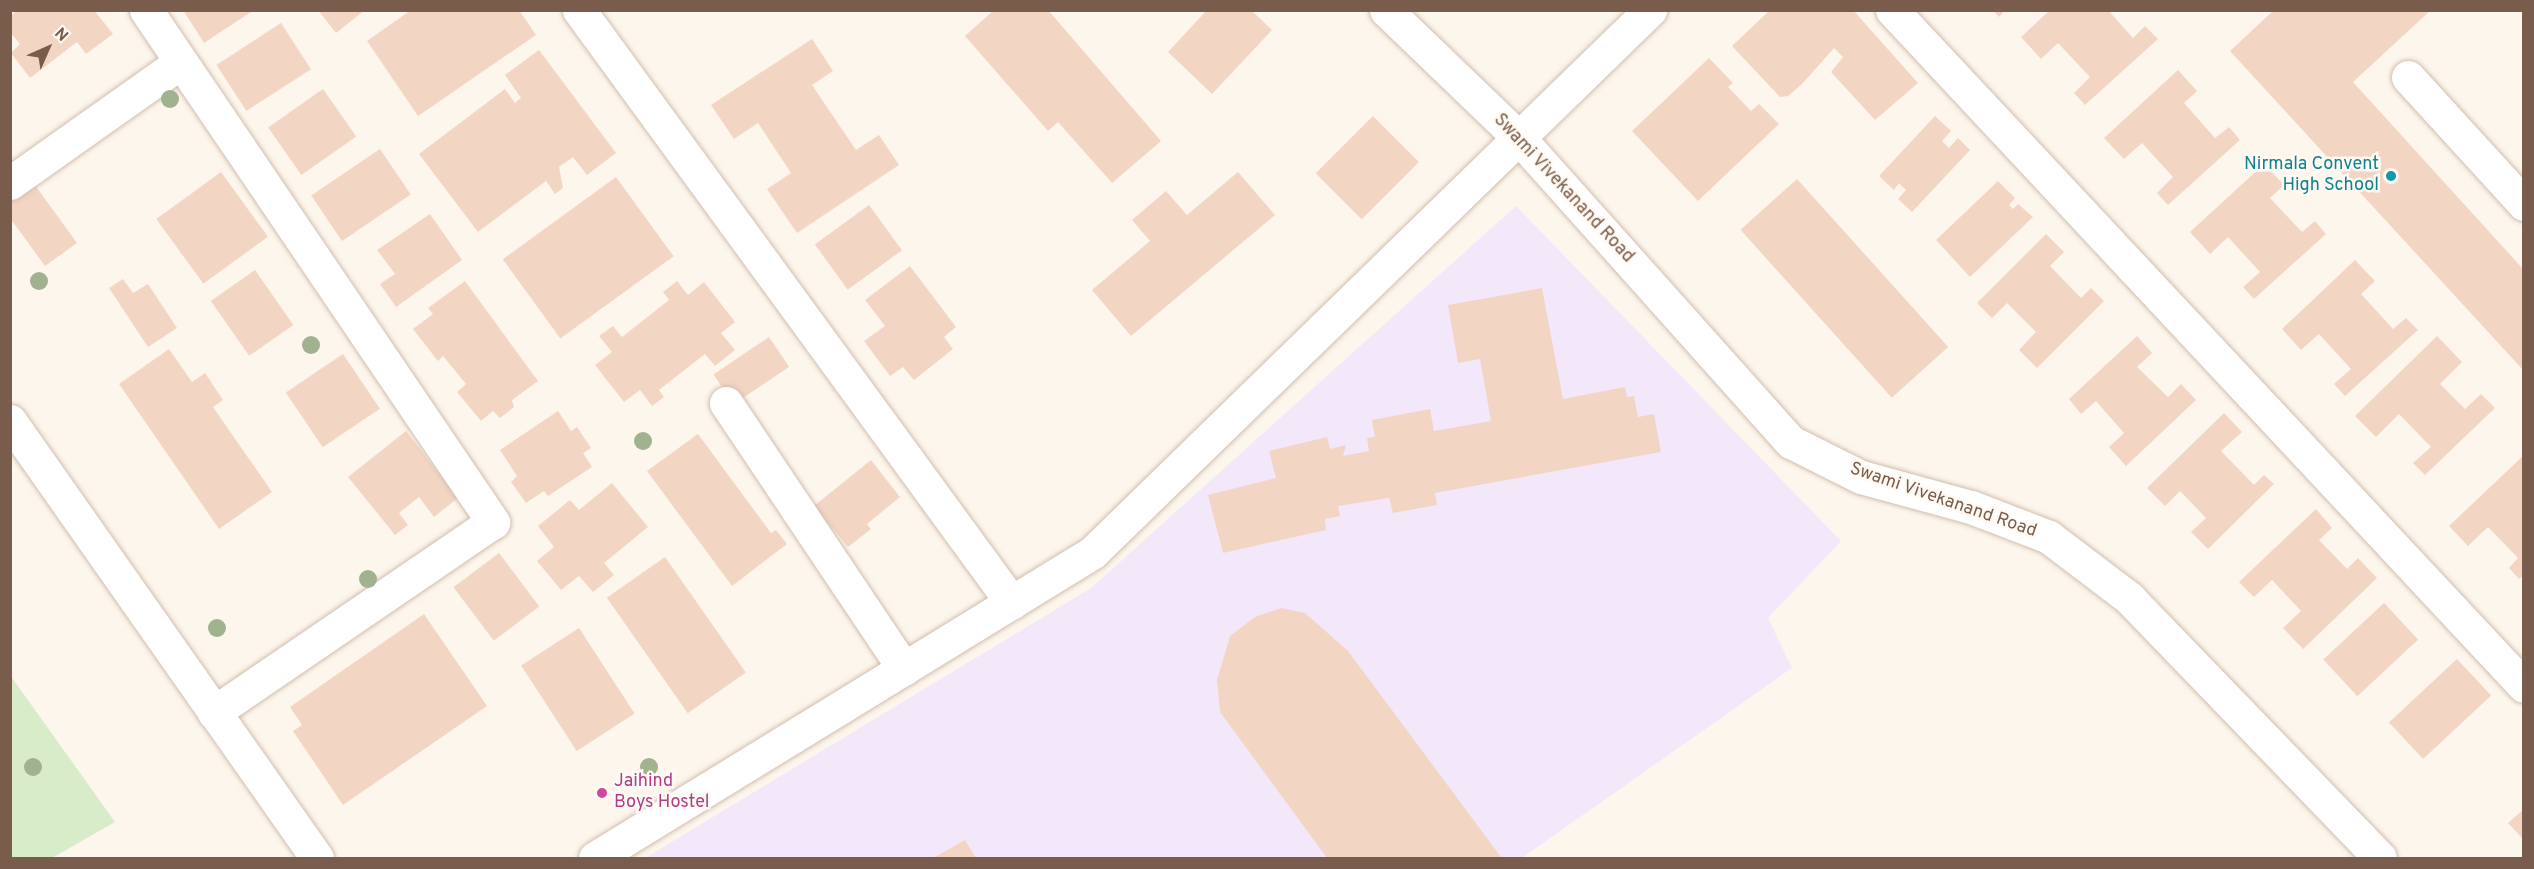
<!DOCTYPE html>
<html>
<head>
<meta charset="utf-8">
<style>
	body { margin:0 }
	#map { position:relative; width:2534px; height:869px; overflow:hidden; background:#fdf6ec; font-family:Overpass,sans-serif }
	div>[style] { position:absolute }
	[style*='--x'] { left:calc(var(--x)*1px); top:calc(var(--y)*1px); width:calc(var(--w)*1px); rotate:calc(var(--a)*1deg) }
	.education>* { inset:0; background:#f3e8fa }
	.green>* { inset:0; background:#d8ecc9 }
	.building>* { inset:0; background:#f3d5c3; transform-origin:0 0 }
	.roads { filter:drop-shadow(0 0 2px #d1beb0) drop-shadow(0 0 2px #d1beb0) }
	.minor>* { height:33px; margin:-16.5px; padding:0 16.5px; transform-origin:16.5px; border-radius:16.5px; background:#fff }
	.trees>* { width:18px; height:18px; margin:-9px; border-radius:50%; background:#a0b28e }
	.dots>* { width:16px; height:16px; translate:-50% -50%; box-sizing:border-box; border:3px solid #fffaf3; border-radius:50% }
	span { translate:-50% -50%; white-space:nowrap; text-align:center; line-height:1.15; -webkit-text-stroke:5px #fffaf3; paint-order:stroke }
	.culture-label { font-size:18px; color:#0d838f }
	.right { translate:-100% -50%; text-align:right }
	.street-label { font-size:18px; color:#7a5c4d }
	.hotel-label { font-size:18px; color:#b23c85 }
	.left { translate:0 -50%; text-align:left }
	.frame { position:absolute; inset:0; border:12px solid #7a5c4d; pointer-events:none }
	.north { position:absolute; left:18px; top:18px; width:60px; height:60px; -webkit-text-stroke:4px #fffaf3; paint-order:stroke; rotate:45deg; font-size:16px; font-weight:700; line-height:24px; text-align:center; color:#7a5c4d }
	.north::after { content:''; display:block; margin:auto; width:21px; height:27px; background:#7a5c4d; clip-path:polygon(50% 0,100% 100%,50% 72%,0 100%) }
</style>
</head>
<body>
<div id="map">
	<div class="education">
		<div style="clip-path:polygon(1516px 206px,1841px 541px,1768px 618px,1792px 668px,1522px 858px,645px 858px,1091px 588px)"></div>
	</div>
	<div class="green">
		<div style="clip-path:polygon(10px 675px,115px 822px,52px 858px,11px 858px)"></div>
	</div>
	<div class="building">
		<div style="clip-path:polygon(18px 10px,94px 10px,113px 34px,86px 54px,77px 42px,30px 78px,11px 53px,20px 44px,10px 32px,10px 16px)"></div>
		<div style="clip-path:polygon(183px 10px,254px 10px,204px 43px)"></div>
		<div style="clip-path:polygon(318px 10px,365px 10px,336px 33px)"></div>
		<div style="clip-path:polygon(411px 10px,519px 10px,536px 35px,418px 116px,367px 41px)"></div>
		<div style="clip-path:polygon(994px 10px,1048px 10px,1161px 141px,1112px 183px,1058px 122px,1048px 131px,965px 36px)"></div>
		<div style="clip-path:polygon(1207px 10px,1251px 10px,1272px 30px,1212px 94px,1168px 52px)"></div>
		<div style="clip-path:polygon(1770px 10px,1853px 10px,1918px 83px,1875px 120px,1831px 72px,1843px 57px,1834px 48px,1802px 84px,1788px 96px,1780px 97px,1732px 46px)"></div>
		<div style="clip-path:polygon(1993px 10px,2005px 10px,1999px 17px)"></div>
		<div style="clip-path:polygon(2050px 10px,2108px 10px,2133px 38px,2145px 26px,2158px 39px,2085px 105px,2074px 93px,2090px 77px,2058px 43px,2041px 59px,2021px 37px)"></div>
		<div style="clip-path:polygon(2274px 10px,2431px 10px,2353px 82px,2524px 270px,2524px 371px,2230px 51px)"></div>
		<div style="left:281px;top:23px;width:55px;height:77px;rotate:57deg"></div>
		<div style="clip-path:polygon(812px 39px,833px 71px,812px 85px,856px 150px,879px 135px,899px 165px,797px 233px,767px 189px,791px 173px,758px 123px,734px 139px,711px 105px)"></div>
		<div style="clip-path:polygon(539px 50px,616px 153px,587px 175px,573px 157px,559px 167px,563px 188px,555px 194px,546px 181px,478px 232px,419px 154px,505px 89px,515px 103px,521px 98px,505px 75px)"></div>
		<div style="clip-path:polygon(1709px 58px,1733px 83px,1728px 87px,1751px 111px,1759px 104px,1779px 124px,1698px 201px,1632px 131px)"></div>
		<div style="clip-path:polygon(2178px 70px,2197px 91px,2184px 103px,2215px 138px,2229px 127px,2240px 140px,2168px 205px,2157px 193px,2173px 177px,2142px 143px,2124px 159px,2104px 138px)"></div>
		<div style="left:323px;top:89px;width:58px;height:67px;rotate:55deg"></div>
		<div style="left:1373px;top:116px;width:65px;height:81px;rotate:45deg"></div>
		<div style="clip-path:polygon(1935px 116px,1951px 131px,1942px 141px,1949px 148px,1958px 138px,1970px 150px,1912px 212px,1898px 199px,1906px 190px,1899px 183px,1894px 190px,1879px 176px)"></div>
		<div style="left:380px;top:149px;width:55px;height:83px;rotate:56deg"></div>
		<div style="clip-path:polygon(2264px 164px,2284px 185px,2270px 198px,2302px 232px,2315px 221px,2326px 234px,2254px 299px,2243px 287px,2260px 272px,2228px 237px,2210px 254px,2190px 232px)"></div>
		<div style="left:221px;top:172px;width:80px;height:80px;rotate:54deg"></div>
		<div style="clip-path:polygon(1238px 172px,1275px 215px,1131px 336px,1092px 290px,1150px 241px,1132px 220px,1166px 191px,1187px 215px)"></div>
		<div style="left:616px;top:177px;width:98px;height:140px;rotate:54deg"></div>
		<div style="left:1797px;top:179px;width:226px;height:76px;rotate:48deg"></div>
		<div style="clip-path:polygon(32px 181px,77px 243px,45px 266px,10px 218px,10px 196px)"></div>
		<div style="clip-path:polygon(1998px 181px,2015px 198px,2009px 205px,2013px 209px,2018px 204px,2033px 217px,1970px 277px,1936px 240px)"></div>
		<div style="left:869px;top:205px;width:56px;height:67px;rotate:54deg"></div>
		<div style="clip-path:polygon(430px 214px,462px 260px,396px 307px,380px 284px,395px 274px,377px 250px)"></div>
		<div style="clip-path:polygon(2046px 234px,2064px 252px,2050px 266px,2081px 298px,2091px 288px,2104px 301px,2037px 368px,2019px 350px,2036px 332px,2007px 303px,1992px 318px,1977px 303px)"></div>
		<div style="clip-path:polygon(2355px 260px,2375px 281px,2361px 294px,2393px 329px,2406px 318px,2418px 330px,2345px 396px,2334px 384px,2351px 369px,2319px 334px,2301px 350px,2282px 329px)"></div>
		<div style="clip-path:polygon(910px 266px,956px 327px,944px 337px,953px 349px,914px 380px,903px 367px,890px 376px,864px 341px,885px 326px,865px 300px)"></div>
		<div style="left:255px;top:270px;width:67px;height:54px;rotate:55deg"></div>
		<div style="clip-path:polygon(123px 279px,133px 293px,148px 284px,177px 328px,148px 347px,109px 288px)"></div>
		<div style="clip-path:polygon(465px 281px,538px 381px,512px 400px,514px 407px,500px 418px,493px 411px,481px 421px,457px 392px,466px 384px,443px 356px,438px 361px,413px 329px,433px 314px,428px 308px)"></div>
		<div style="clip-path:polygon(677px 281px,688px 295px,704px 282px,735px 322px,721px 333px,735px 350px,715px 366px,705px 354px,659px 390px,664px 397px,652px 406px,640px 390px,624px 402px,595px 365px,612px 352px,599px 336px,613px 326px,622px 337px,669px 300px,663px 292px)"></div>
		<div style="clip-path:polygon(1542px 288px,1563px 399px,1625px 387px,1627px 397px,1634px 396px,1638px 417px,1654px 414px,1661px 452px,1435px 493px,1437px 505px,1393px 513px,1389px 498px,1338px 506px,1340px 516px,1325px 519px,1326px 530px,1223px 553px,1208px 495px,1276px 478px,1269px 451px,1327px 437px,1330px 449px,1346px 445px,1343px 456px,1369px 451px,1367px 438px,1375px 437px,1372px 420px,1430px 409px,1434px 431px,1491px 421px,1480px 359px,1458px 363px,1448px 305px)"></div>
		<div style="clip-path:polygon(2137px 336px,2152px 353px,2137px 367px,2168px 397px,2181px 384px,2196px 400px,2126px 466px,2109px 447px,2124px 433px,2096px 401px,2081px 414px,2069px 399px)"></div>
		<div style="clip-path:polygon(2437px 336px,2462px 362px,2440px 384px,2465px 409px,2481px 394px,2495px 408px,2425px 475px,2413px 463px,2431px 447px,2399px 414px,2376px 437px,2355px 416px)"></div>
		<div style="left:769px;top:337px;width:36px;height:67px;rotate:56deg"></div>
		<div style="clip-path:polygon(169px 349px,192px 382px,205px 373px,223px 400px,213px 407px,272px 492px,219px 529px,119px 384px)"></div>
		<div style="left:343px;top:354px;width:66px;height:69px;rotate:56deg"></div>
		<div style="clip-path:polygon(558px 411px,571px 431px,577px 427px,591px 448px,583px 453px,592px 467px,548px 496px,544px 491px,526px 503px,511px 482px,517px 476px,500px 450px)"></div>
		<div style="clip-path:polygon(2224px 413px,2242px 432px,2221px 451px,2254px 485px,2264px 475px,2274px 484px,2208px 549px,2191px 532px,2206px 518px,2180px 491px,2165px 506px,2147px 488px)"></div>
		<div style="clip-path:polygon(406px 431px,458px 498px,434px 517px,419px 497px,399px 513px,408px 525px,395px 535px,348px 477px)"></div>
		<div style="clip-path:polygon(698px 434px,771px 533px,776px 530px,787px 544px,732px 586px,647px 471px)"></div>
		<div style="clip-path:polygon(2524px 455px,2524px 575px,2519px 579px,2509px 568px,2518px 558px,2488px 527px,2468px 546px,2449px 526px)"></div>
		<div style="clip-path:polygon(871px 460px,900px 497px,867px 524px,871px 529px,848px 547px,814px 506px)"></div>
		<div style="clip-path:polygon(612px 483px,648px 527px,604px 563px,614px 575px,593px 592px,579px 576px,561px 590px,537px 561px,554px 547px,538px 526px,570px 500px,579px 510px)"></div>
		<div style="clip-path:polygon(2316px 509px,2332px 528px,2319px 540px,2347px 569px,2358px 558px,2377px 578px,2303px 649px,2283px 628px,2301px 611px,2272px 580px,2254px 597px,2239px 582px)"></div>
		<div style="left:499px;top:553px;width:67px;height:57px;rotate:53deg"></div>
		<div style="left:665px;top:557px;width:141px;height:71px;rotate:55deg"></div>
		<div style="left:2384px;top:603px;width:50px;height:83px;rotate:47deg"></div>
		<div style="clip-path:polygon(1281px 608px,1305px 613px,1348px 651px,1501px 857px,1327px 858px,1220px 712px,1217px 680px,1230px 636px,1255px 617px)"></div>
		<div style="clip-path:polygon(424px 614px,487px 706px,343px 805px,293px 731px,302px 725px,290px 707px)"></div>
		<div style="left:579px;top:628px;width:102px;height:69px;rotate:57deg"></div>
		<div style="left:2457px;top:659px;width:50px;height:93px;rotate:47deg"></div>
		<div style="clip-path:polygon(2524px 809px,2524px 840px,2508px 823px)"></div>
		<div style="clip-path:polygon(965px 840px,976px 858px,933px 858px)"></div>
	</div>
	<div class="roads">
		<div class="minor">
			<div style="--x:146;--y:10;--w:619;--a:55.87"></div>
			<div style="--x:493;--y:522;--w:338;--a:145.7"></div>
			<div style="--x:579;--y:10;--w:734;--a:53.86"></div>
			<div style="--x:1386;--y:10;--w:185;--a:43.9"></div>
			<div style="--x:1519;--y:138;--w:408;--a:48.2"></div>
			<div style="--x:1791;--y:442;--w:78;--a:26.6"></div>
			<div style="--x:1861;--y:477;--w:114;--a:15.3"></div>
			<div style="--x:1971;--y:507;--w:84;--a:21"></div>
			<div style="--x:2049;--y:537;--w:101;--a:37.3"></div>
			<div style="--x:2129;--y:598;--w:361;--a:46"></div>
			<div style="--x:1892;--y:10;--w:925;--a:46.93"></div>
			<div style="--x:2408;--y:77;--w:172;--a:47.6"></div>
			<div style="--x:10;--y:183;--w:209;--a:-35.3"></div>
			<div style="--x:726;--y:403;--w:320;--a:56.2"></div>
			<div style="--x:10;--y:421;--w:534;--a:54.91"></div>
			<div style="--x:595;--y:858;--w:583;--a:-31.54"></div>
			<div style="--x:1092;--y:553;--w:779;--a:-44.22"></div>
		</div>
	</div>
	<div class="trees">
		<div style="left:170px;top:99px"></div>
		<div style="left:39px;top:281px"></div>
		<div style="left:311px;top:345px"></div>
		<div style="left:643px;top:441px"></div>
		<div style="left:368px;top:579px"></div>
		<div style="left:217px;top:628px"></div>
		<div style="left:33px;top:767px"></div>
		<div style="left:649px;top:767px"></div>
	</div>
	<div class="dots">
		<div style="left:2391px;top:176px;background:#0f9aa8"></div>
		<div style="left:602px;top:793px;background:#d1479c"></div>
	</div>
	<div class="culture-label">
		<span class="right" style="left:2379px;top:176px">Nirmala Convent<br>High School</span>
	</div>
	<div class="street-label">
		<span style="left:1563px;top:189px;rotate:47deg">Swami Vivekanand Road</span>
		<span style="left:1943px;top:501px;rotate:19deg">Swami Vivekanand Road</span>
	</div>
	<div class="hotel-label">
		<span class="left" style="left:614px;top:793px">Jaihind<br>Boys Hostel</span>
	</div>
	<div class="frame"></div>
	<div class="north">N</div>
</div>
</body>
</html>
